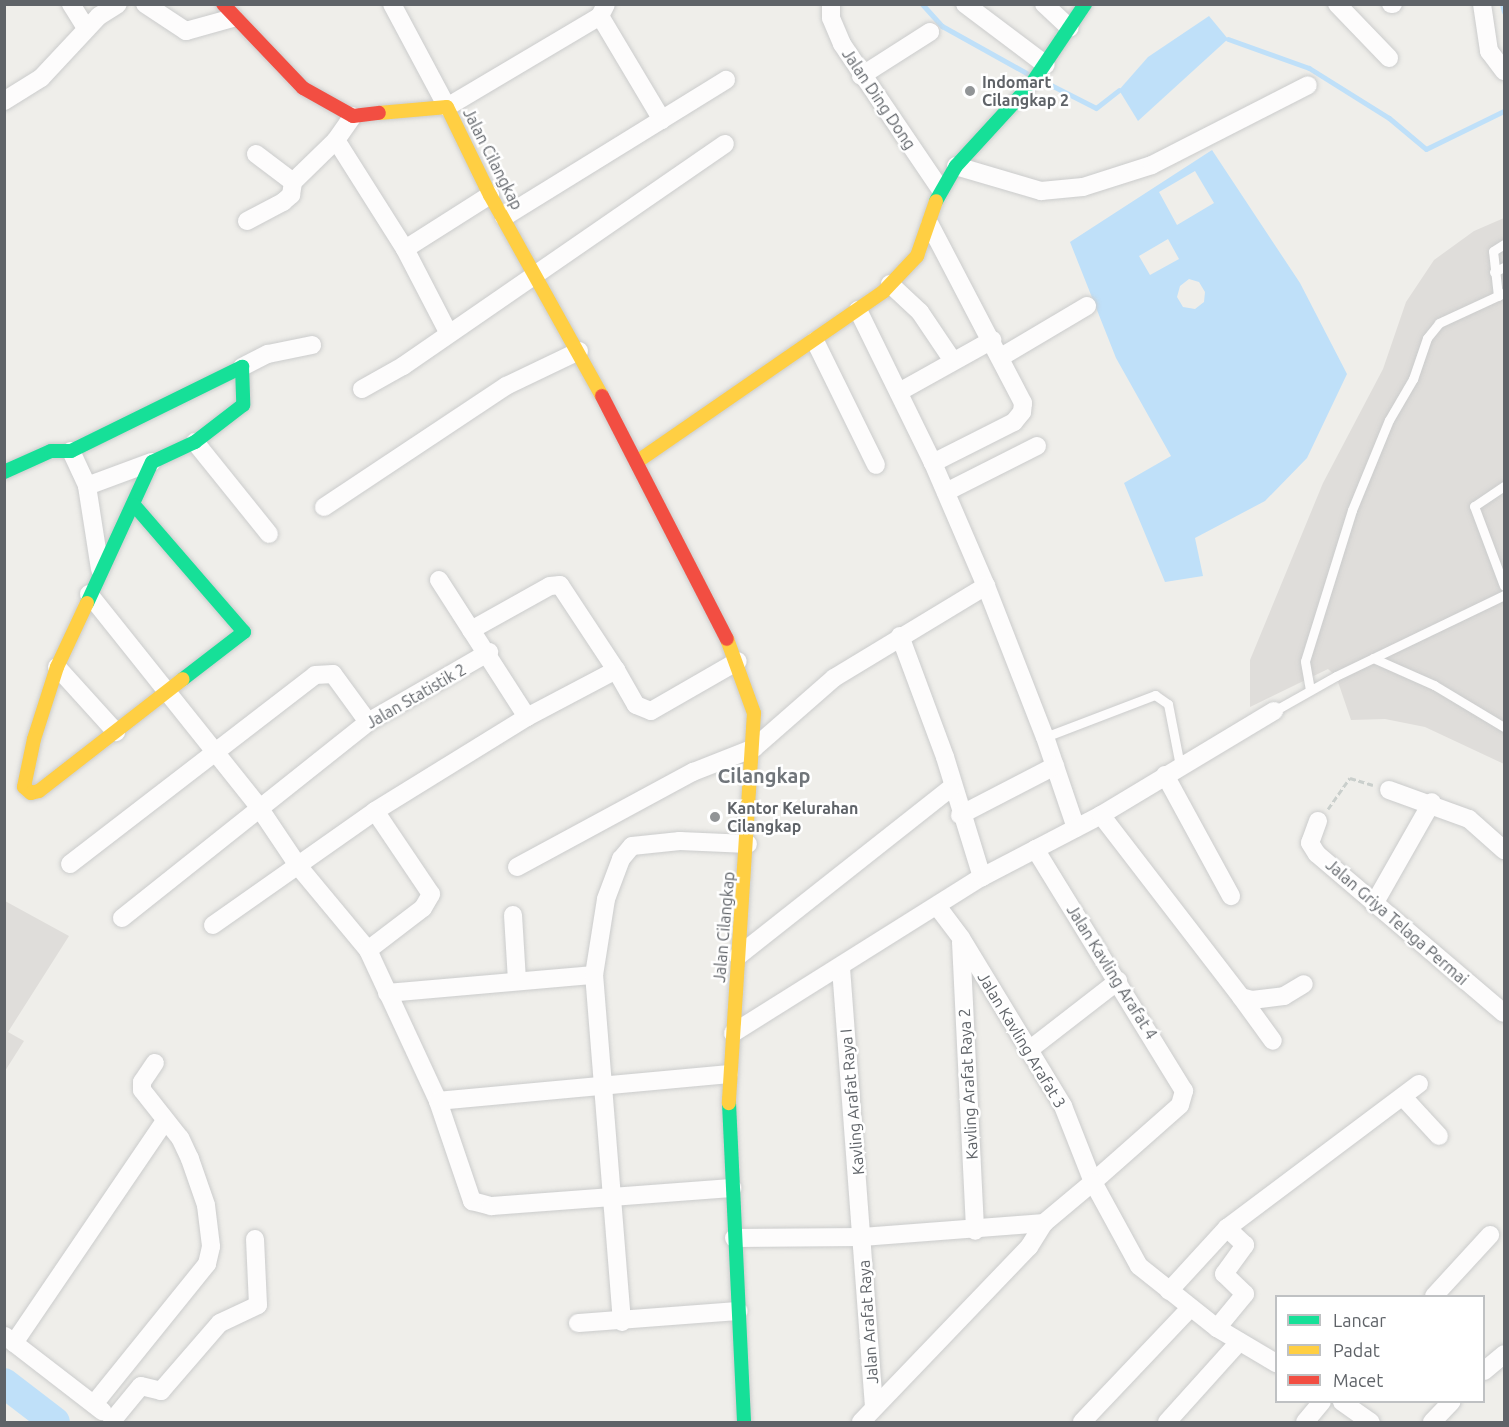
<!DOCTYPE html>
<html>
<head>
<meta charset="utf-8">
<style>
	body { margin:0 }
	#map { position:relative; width:1509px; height:1427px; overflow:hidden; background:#efeeea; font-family:Ubuntu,sans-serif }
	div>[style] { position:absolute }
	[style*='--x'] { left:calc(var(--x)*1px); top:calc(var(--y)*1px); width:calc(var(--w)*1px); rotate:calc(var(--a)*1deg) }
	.industrial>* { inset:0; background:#dfddda }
	.water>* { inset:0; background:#bfe0f9 }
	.stream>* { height:5px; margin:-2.5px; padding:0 2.5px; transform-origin:2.5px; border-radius:2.5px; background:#bfe0f9 }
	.river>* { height:30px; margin:-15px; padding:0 15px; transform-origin:15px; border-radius:15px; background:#bfe0f9 }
	.path>* { height:3px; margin-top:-1.5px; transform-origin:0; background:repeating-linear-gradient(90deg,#cacfcc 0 6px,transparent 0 9px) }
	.roads { filter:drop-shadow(0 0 2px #cbcccc) drop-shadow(0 0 2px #cbcccc) }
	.lane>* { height:9px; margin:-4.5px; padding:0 4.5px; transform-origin:4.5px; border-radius:4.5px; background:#fdfcfc }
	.street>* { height:18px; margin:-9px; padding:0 9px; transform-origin:9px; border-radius:9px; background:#fdfcfc }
	.fast>* { height:14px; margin:-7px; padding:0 7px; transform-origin:7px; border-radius:7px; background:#16e098 }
	.slow>* { height:14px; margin:-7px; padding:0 7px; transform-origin:7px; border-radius:7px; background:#ffcf43 }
	.jam>* { height:14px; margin:-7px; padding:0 7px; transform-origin:7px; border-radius:7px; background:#f24e42 }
	.dots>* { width:16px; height:16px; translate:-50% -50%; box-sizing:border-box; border:3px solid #fff; border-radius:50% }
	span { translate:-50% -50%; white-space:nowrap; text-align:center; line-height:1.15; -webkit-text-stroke:5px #fff; paint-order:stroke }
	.poi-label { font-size:16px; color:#5f6368; font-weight:700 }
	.left { translate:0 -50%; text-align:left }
	.street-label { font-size:16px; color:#5f6368 }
	.quarter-label { font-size:20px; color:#70757a; font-weight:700 }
	.frame { position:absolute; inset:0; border:6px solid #5f6368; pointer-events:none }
	.legend { position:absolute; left:1275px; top:1295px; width:210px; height:108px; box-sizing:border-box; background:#fff; border:2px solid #bfc1c3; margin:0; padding:8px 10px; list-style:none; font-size:18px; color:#5f6368 }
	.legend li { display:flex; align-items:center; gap:12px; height:30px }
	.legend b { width:30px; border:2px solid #bfc1c3 }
</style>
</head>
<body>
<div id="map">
	<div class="industrial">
		<div style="clip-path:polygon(1504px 218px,1504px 764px,1425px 727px,1385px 719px,1351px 720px,1336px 676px,1328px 669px,1250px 707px,1250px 660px,1323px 483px,1383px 369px,1406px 302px,1434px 260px,1474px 231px)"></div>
		<div style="clip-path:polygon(5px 901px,69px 936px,8px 1032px,24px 1041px,5px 1071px)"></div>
	</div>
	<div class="water">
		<div style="clip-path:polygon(1209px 16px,1228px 39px,1138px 121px,1119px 90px,1148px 57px)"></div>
		<div style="clip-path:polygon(evenodd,1212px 150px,1300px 283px,1347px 374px,1307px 458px,1265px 501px,1195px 538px,1203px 576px,1165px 582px,1124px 483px,1171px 456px,1116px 358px,1070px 242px,1212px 150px,1195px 171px,1214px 203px,1177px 225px,1159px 192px,1195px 171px,1212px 150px,1168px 239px,1179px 259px,1150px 275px,1139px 256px,1168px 239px,1212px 150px,1189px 279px,1199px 282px,1205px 292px,1204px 302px,1195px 309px,1183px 307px,1177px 297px,1180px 286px,1189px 279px)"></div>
	</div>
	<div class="stream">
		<div style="--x:922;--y:4;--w:30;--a:48"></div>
		<div style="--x:942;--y:26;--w:101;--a:29.1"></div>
		<div style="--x:1502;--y:4;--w:8;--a:76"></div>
		<div style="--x:1228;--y:39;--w:86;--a:19.7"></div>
		<div style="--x:1309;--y:68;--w:94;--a:32"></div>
		<div style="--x:1389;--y:118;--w:48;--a:40"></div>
		<div style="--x:1426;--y:149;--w:87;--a:-26"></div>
		<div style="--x:1043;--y:81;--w:59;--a:27"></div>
		<div style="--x:1096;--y:108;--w:29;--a:-38"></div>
	</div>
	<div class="river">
		<div style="--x:4;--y:1383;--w:64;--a:37.4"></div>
	</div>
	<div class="path">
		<div style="--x:1328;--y:809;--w:38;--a:-55"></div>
		<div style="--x:1350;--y:778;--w:24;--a:17"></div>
	</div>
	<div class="roads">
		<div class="lane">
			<div style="--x:1494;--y:272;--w:11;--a:-27"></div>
			<div style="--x:1498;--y:296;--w:45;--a:-96.3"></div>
			<div style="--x:1493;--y:251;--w:13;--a:-32"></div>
			<div style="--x:1504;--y:486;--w:36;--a:146"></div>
			<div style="--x:1474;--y:506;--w:85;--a:69.4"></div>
			<div style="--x:1373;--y:658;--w:67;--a:23.9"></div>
			<div style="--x:1434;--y:685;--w:82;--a:31"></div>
			<div style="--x:1310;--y:690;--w:29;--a:-100"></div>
			<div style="--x:1305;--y:661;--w:158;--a:-72.7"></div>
			<div style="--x:1352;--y:510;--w:97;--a:-67.7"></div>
			<div style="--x:1389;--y:420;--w:48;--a:-59.7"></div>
			<div style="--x:1413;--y:379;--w:43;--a:-71.1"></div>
			<div style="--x:1427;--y:338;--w:19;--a:-51"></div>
			<div style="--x:1439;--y:323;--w:72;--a:-24.8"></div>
			<div style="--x:1274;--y:711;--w:71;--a:-29.4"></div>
			<div style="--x:1336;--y:676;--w:187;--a:-25.7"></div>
			<div style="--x:1045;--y:737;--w:118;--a:-20.9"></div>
			<div style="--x:1155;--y:695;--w:16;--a:35"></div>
			<div style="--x:1168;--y:704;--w:63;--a:79"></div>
		</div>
		<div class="street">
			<div style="--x:71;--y:4;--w:28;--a:58"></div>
			<div style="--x:145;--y:4;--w:49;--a:33.4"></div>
			<div style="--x:186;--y:31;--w:49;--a:-15.5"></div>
			<div style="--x:392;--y:4;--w:117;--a:61.9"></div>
			<div style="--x:447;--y:107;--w:178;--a:-30.7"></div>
			<div style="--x:600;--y:16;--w:13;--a:-63"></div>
			<div style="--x:831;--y:4;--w:14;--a:90"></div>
			<div style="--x:831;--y:18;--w:28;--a:67"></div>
			<div style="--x:842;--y:44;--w:175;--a:55.9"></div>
			<div style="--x:965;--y:4;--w:101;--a:37"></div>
			<div style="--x:1044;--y:4;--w:35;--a:43"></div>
			<div style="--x:1337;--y:4;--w:75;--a:46.1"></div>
			<div style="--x:1391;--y:4;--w:2;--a:0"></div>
			<div style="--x:1482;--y:4;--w:48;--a:81.5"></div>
			<div style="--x:1489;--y:51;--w:25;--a:53"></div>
			<div style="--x:600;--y:16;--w:121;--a:59.2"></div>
			<div style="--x:861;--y:76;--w:82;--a:-32.5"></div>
			<div style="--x:4;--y:101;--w:44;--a:-31.9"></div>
			<div style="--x:41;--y:78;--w:85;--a:-46.9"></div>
			<div style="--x:99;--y:16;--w:22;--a:-32"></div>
			<div style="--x:336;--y:140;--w:129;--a:57.7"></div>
			<div style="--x:405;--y:249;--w:93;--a:62.6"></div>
			<div style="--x:256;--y:154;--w:46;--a:37.1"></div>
			<div style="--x:956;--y:166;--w:89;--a:16.4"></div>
			<div style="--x:1041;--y:191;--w:42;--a:-5.4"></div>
			<div style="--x:1083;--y:187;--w:72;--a:-17.7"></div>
			<div style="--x:1152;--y:165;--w:175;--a:-27.1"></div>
			<div style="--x:504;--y:217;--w:261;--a:-31.7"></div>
			<div style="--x:247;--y:221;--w:41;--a:-27.8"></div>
			<div style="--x:283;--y:202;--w:11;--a:-41"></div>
			<div style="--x:291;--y:195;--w:13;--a:-81"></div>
			<div style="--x:293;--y:182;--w:60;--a:-44.3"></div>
			<div style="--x:336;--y:140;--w:29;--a:-55"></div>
			<div style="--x:930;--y:225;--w:201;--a:62.4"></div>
			<div style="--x:1023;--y:403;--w:9;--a:96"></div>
			<div style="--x:1022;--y:412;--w:13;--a:129"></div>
			<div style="--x:1014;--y:422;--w:91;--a:153.2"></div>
			<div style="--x:405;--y:249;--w:101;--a:-32.4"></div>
			<div style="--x:890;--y:284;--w:41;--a:43"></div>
			<div style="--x:920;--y:312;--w:59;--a:56"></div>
			<div style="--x:858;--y:310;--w:170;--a:63.9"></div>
			<div style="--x:933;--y:463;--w:134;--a:66.7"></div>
			<div style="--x:986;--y:586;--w:162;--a:68.7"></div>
			<div style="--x:1045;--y:737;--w:96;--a:71.2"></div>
			<div style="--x:815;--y:341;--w:138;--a:63.8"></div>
			<div style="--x:1001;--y:357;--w:100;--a:-30.7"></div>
			<div style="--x:242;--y:367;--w:29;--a:-27"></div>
			<div style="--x:268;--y:354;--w:45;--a:-11.6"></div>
			<div style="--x:362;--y:389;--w:47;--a:-29.3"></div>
			<div style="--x:403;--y:366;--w:391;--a:-34.6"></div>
			<div style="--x:899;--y:392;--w:107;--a:-29.2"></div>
			<div style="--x:195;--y:442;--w:118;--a:51.2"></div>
			<div style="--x:71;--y:451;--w:38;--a:65"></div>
			<div style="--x:87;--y:486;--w:84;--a:81.1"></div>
			<div style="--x:87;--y:486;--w:69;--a:-20.3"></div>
			<div style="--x:946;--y:492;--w:102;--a:-26.8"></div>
			<div style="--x:324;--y:507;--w:219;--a:-33.6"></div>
			<div style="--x:506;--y:386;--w:81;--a:-25.6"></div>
			<div style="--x:439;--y:580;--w:163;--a:57.3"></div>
			<div style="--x:89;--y:594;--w:268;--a:51.4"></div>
			<div style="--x:256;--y:803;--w:77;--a:56.1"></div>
			<div style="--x:299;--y:867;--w:108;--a:50.3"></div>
			<div style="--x:368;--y:950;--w:166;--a:65.1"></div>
			<div style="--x:438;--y:1101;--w:106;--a:71.2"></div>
			<div style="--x:472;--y:1201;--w:20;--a:15"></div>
			<div style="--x:491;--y:1206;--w:242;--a:-4.3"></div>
			<div style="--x:471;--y:630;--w:90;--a:-29.1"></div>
			<div style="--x:550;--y:586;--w:10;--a:-6"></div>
			<div style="--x:560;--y:585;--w:102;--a:56.6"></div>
			<div style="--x:900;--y:636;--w:129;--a:69.6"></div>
			<div style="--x:945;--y:757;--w:126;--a:72.9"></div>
			<div style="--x:57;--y:667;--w:88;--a:47.8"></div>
			<div style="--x:1165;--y:775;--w:138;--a:61.4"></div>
			<div style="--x:1389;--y:790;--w:85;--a:19.9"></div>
			<div style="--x:1469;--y:819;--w:47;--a:41.5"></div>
			<div style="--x:960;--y:815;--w:107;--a:-27.3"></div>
			<div style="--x:1101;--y:815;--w:230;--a:52.4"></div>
			<div style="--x:1241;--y:997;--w:11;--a:15"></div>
			<div style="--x:1252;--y:1000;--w:32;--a:-7"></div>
			<div style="--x:1284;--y:996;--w:23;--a:-31"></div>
			<div style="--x:1318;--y:821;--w:23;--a:110"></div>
			<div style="--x:1310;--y:843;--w:13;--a:58"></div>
			<div style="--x:1317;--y:854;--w:245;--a:40.4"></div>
			<div style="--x:70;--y:864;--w:309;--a:-37.6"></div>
			<div style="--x:315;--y:675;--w:18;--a:-3"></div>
			<div style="--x:333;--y:674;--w:59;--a:53.9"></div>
			<div style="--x:517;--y:867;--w:200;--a:-28.4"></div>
			<div style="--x:693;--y:772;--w:66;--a:-21.5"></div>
			<div style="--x:754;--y:748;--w:106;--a:-41.2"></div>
			<div style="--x:834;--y:678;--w:178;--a:-31.2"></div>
			<div style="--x:1374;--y:904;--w:117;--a:-60.4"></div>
			<div style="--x:937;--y:906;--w:40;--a:53"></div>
			<div style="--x:961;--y:938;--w:197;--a:58.7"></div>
			<div style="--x:1063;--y:1106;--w:82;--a:68.5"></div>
			<div style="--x:1093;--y:1182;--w:116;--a:-41.5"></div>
			<div style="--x:1180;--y:1105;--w:15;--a:-74"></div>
			<div style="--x:1184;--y:1091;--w:284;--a:-121.6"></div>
			<div style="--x:513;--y:915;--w:66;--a:86.5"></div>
			<div style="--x:122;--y:918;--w:315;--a:-38.5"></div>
			<div style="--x:368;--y:722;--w:140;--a:-30"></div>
			<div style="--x:213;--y:925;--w:198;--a:-35.1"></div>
			<div style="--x:375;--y:811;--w:179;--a:-31.7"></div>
			<div style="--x:527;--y:717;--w:101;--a:-27.8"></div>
			<div style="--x:616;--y:670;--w:40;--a:60.3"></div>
			<div style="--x:636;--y:705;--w:16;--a:22"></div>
			<div style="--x:651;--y:711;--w:100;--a:-29.9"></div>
			<div style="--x:961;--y:942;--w:289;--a:87.2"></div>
			<div style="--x:368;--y:950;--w:69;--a:-37.4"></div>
			<div style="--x:423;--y:908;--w:16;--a:-60"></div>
			<div style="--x:431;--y:894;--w:100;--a:-124"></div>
			<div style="--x:738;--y:956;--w:271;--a:-38.3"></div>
			<div style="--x:841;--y:968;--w:440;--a:85.7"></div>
			<div style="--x:387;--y:993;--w:208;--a:-5"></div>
			<div style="--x:1241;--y:997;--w:54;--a:54"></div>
			<div style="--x:733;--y:1033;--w:294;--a:-32.1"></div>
			<div style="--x:982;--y:877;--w:134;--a:-27.5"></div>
			<div style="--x:1101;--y:815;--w:202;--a:-31"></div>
			<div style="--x:1029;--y:1050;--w:113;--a:-37.8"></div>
			<div style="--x:1403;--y:1097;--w:53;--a:47.3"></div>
			<div style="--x:438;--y:1101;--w:292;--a:-5.3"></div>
			<div style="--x:734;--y:1238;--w:128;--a:-0.4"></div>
			<div style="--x:862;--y:1237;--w:183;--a:-4.4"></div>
			<div style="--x:1044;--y:1223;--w:64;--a:-39.9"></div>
			<div style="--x:1093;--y:1182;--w:96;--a:61.3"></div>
			<div style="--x:1139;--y:1266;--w:100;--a:38.5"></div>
			<div style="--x:1217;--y:1328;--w:69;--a:30.7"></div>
			<div style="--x:1169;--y:1291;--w:86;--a:-47.4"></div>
			<div style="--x:1227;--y:1228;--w:240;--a:-36.9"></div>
			<div style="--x:1434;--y:1296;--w:83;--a:-47.4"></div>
			<div style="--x:622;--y:1322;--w:348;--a:-94.6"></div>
			<div style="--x:594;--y:975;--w:77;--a:-81"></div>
			<div style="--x:606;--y:899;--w:43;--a:-69.4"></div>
			<div style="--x:621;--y:859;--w:17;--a:-50"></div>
			<div style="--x:632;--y:846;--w:48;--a:-5.9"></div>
			<div style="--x:680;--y:841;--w:68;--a:2.5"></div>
			<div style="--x:578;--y:1323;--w:161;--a:-4.3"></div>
			<div style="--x:1217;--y:1328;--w:44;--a:-50.5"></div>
			<div style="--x:1245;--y:1294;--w:29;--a:-136"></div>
			<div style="--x:1224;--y:1274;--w:36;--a:-54"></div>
			<div style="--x:1245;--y:1245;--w:25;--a:-137"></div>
			<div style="--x:5;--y:1336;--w:123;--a:37.7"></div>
			<div style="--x:14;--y:1343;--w:268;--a:-55.8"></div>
			<div style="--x:1484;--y:1371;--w:26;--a:-40"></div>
			<div style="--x:1342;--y:1402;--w:35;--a:35"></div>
			<div style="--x:94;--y:1404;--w:180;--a:-51.1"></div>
			<div style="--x:207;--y:1264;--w:18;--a:-77"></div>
			<div style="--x:211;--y:1246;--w:41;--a:-97"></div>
			<div style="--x:206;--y:1205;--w:49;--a:-109.2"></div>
			<div style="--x:190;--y:1159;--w:23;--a:-115"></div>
			<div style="--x:180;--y:1138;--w:61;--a:-128.4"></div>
			<div style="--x:142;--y:1090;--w:8;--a:-90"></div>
			<div style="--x:142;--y:1082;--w:23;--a:-56"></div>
			<div style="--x:112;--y:1421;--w:45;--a:-50.4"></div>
			<div style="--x:141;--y:1386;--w:21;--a:14"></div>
			<div style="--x:161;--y:1391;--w:90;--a:-49.1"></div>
			<div style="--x:220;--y:1323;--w:42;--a:-25.3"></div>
			<div style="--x:258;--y:1305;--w:66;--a:-92.6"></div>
			<div style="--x:861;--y:1422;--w:243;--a:-46.2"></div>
			<div style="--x:1029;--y:1247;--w:28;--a:-58"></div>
			<div style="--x:1082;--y:1422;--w:157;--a:-46.5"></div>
			<div style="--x:1167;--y:1422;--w:108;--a:-48"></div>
			<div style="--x:1305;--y:1422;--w:26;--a:-50"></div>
			<div style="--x:1432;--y:1422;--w:28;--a:-46"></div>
		</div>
		<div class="fast">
			<div style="--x:936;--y:201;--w:40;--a:-60.3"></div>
			<div style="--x:956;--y:166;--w:113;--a:-47.5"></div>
			<div style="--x:1032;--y:83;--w:95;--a:-56.1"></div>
			<div style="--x:4;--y:472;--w:51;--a:-24.1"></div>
			<div style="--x:51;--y:451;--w:20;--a:0"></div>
			<div style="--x:71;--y:451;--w:191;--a:-26.2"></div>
			<div style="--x:242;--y:367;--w:38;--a:88"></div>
			<div style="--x:243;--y:405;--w:61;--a:142.4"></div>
			<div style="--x:195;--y:442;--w:47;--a:155.1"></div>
			<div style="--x:152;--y:462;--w:155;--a:114.7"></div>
			<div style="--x:134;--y:505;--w:168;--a:49.1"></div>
			<div style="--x:244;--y:632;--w:77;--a:142.4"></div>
			<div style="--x:729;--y:1103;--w:319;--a:87.3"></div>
		</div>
		<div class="slow">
			<div style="--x:379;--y:113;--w:68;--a:-5"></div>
			<div style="--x:447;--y:107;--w:98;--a:64"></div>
			<div style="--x:490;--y:195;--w:230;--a:60.9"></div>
			<div style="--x:638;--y:461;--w:298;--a:-34.6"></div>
			<div style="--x:883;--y:292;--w:50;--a:-46.6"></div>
			<div style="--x:917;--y:256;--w:58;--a:-70.9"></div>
			<div style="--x:87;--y:603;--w:71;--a:115.1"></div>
			<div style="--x:57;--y:667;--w:76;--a:107.7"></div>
			<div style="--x:34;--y:739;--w:49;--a:101.8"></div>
			<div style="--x:24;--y:787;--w:9;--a:41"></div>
			<div style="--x:31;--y:793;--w:8;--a:-14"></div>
			<div style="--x:39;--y:791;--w:182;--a:-37.9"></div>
			<div style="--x:727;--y:639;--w:79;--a:70"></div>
			<div style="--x:754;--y:713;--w:391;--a:93.7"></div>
		</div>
		<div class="jam">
			<div style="--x:223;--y:4;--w:116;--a:46.4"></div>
			<div style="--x:303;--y:88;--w:57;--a:29.2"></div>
			<div style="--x:353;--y:116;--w:26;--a:-7"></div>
			<div style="--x:602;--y:396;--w:273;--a:62.8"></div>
		</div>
	</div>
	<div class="dots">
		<div style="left:970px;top:91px;background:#919496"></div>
		<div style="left:715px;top:817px;background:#919496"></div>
	</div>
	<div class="poi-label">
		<span class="left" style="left:982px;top:91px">Indomart<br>Cilangkap 2</span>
		<span class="left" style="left:727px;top:817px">Kantor Kelurahan<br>Cilangkap</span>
	</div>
	<div class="street-label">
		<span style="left:879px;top:99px;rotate:56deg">Jalan Ding Dong</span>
		<span style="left:493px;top:159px;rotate:63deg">Jalan Cilangkap</span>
		<span style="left:416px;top:696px;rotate:-30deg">Jalan Statistik 2</span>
		<span style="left:1397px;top:922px;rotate:41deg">Jalan Griya Telaga Permai</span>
		<span style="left:724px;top:927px;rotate:-85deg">Jalan Cilangkap</span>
		<span style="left:1112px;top:972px;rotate:58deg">Jalan Kavling Arafat 4</span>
		<span style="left:1022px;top:1040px;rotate:59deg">Jalan Kavling Arafat 3</span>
		<span style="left:968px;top:1084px;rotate:-93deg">Kavling Arafat Raya 2</span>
		<span style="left:852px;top:1102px;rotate:-95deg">Kavling Arafat Raya I</span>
		<span style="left:868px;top:1322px;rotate:-94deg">Jalan Arafat Raya</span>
	</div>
	<div class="quarter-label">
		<span style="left:764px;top:775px">Cilangkap</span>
	</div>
	<div class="frame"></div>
	<ul class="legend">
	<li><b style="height:8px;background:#16e098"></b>Lancar</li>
	<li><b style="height:8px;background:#ffcf43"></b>Padat</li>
	<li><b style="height:8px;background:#f24e42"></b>Macet</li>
	</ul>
</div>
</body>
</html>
